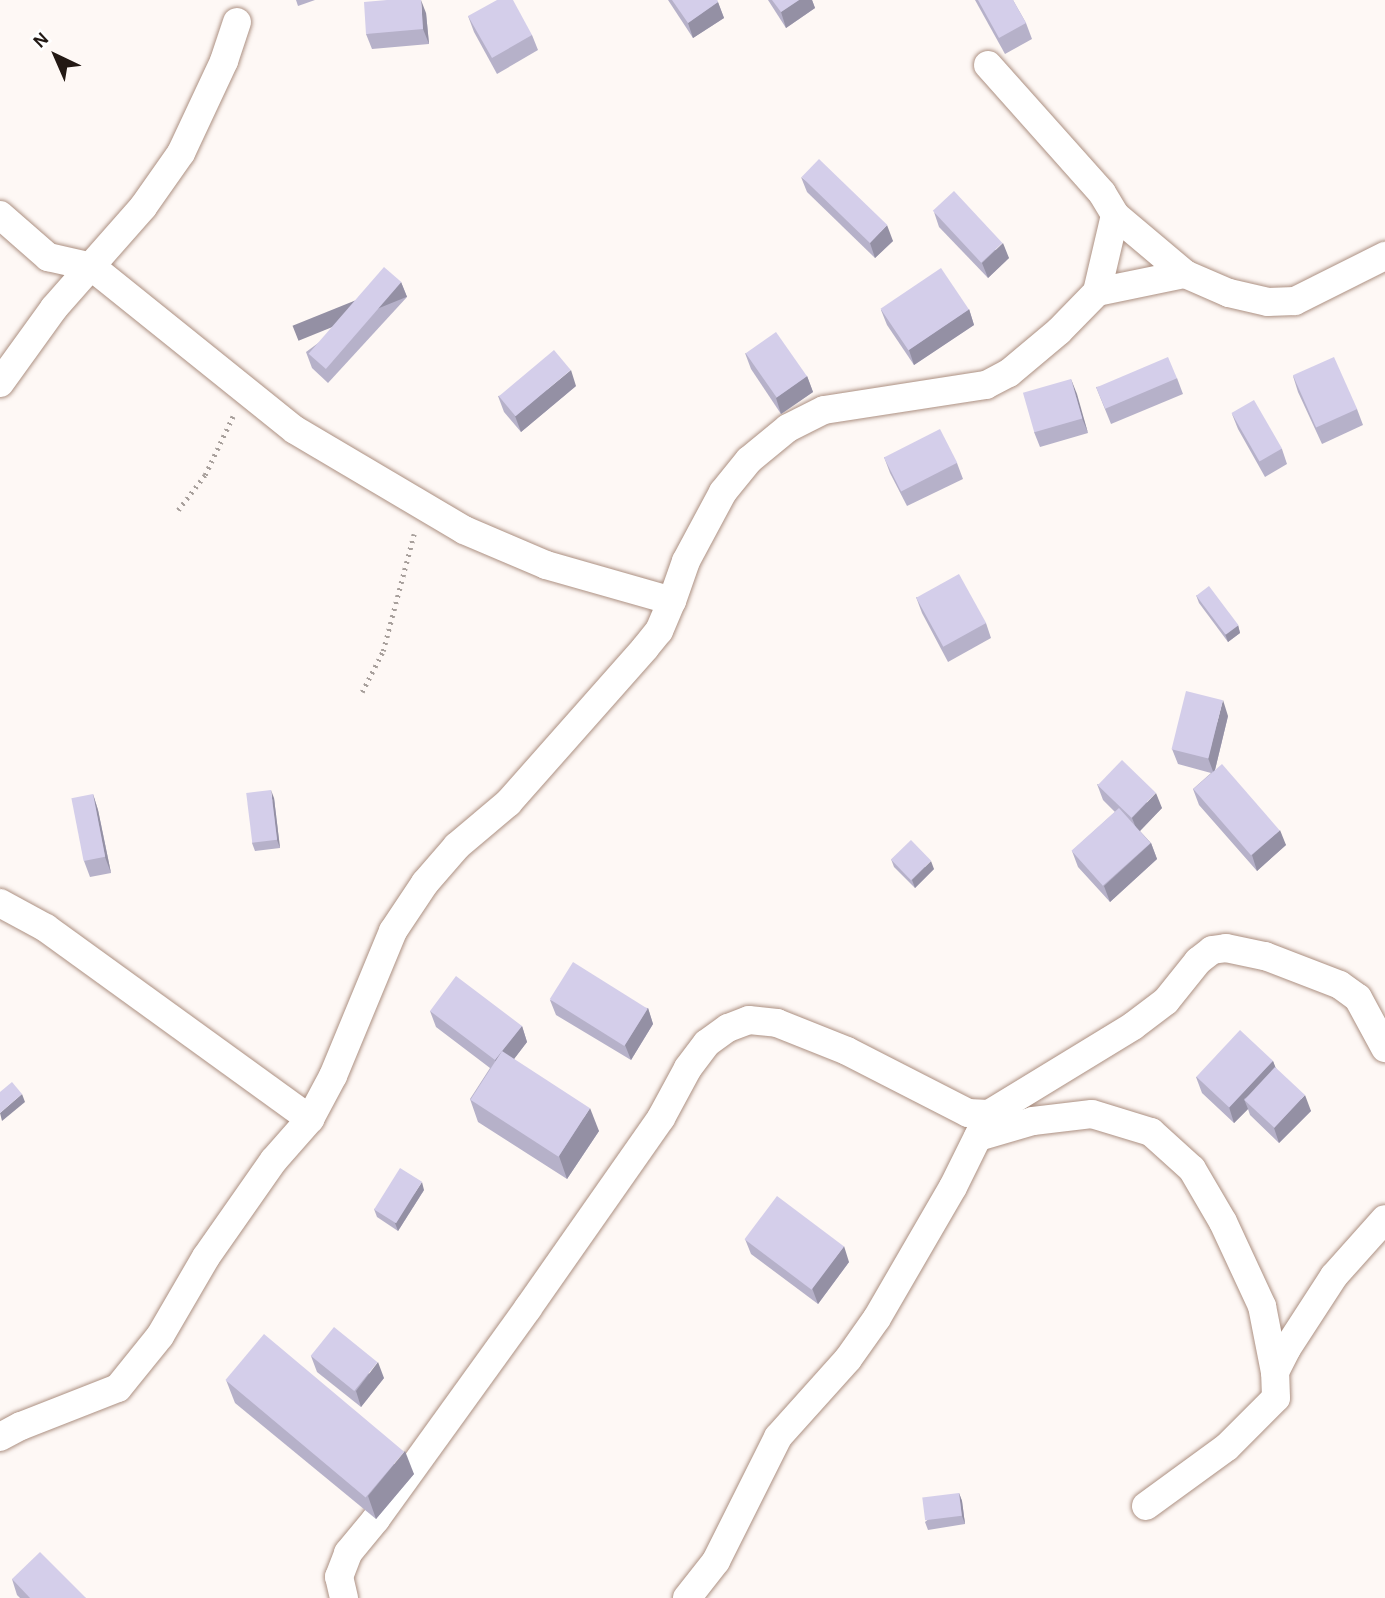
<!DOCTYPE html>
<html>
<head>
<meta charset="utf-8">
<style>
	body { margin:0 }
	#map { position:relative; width:1385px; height:1598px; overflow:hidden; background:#fef8f5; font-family:"Alegreya Sans",sans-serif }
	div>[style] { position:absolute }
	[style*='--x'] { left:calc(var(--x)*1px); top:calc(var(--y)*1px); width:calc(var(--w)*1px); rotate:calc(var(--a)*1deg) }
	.path>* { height:4.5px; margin-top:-2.25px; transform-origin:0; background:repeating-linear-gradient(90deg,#a8a09c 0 2px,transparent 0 7px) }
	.roads { filter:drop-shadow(0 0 2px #ac9082) drop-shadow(0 0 2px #ac9082) }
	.minor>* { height:28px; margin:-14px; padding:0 14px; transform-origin:14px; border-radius:14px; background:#fff }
	.wall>* { inset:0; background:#b6b1c9 }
	.shaded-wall>* { inset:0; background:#9490a4; transform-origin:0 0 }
	.building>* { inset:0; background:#d4ceea; transform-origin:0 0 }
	span { translate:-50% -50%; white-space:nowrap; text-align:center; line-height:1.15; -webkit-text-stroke:5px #fff; paint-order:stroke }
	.north { position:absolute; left:21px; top:21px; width:70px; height:70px; -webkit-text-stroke:5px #fff; paint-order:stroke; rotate:316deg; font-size:19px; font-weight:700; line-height:28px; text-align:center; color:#231914 }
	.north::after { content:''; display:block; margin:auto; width:24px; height:32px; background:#231914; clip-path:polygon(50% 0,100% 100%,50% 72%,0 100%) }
</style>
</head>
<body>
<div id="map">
	<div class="path">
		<div style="--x:178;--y:510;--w:44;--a:-52.4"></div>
		<div style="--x:205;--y:475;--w:65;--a:-64.6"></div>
		<div style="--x:362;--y:692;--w:46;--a:-62.9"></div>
		<div style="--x:383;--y:651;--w:121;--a:-75.2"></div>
	</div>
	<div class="roads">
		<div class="minor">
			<div style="--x:988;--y:65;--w:171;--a:48.3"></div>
			<div style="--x:1102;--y:193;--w:26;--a:59"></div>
			<div style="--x:1115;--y:215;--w:79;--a:103.2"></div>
			<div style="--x:0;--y:215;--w:64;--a:41.2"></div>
			<div style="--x:48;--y:257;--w:45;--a:12.8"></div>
			<div style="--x:92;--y:267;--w:260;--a:38.8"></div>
			<div style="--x:295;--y:430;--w:196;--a:30.6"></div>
			<div style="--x:464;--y:530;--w:89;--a:23.1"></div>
			<div style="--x:546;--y:565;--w:131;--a:15.9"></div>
			<div style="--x:672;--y:601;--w:42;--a:-70.7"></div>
			<div style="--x:686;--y:561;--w:78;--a:-61.8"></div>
			<div style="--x:723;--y:492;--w:41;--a:-50.9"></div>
			<div style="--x:749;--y:460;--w:50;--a:-39.4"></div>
			<div style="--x:788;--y:428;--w:40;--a:-26.6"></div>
			<div style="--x:824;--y:410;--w:164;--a:-8.8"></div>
			<div style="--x:986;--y:385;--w:26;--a:-28"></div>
			<div style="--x:1009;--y:373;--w:65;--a:-40"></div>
			<div style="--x:1059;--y:331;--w:54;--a:-45.7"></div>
			<div style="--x:1097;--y:292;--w:90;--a:-11.6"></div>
			<div style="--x:1185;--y:274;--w:48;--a:23.4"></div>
			<div style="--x:1229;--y:293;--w:40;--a:13"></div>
			<div style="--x:1268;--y:302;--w:27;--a:-2"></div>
			<div style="--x:1295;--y:301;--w:101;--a:-26.6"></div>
			<div style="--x:1115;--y:215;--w:92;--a:40.1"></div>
			<div style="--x:0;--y:383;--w:92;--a:-54.2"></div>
			<div style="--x:54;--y:308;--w:135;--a:-48.6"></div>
			<div style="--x:143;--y:207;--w:66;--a:-54.9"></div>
			<div style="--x:181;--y:153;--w:102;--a:-64.9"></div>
			<div style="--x:224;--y:61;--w:41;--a:-71.6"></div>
			<div style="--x:0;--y:903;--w:52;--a:28.5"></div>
			<div style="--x:46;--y:928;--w:326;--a:35.9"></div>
			<div style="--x:978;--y:1137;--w:57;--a:-16.2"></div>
			<div style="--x:1033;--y:1121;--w:59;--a:-6.8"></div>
			<div style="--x:1092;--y:1114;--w:62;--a:17"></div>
			<div style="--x:1151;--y:1132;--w:55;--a:42.1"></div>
			<div style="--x:1192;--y:1169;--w:61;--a:59.7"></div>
			<div style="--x:1223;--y:1222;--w:93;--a:65.1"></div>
			<div style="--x:1262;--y:1306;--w:67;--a:78.9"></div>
			<div style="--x:0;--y:1437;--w:24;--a:-28"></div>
			<div style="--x:21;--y:1426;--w:104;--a:-21.4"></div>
			<div style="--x:118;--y:1388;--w:67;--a:-51.1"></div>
			<div style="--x:160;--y:1336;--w:91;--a:-59.8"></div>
			<div style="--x:206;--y:1257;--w:118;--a:-55"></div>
			<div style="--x:274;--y:1160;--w:55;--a:-48.7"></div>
			<div style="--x:310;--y:1119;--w:49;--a:-61.9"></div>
			<div style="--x:333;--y:1076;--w:157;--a:-67.5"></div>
			<div style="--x:393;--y:931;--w:58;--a:-56.3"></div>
			<div style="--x:425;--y:883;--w:49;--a:-49.1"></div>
			<div style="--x:457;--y:846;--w:67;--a:-40.1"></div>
			<div style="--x:508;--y:803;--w:207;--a:-48.5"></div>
			<div style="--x:645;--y:648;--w:22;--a:-51"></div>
			<div style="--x:659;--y:631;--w:33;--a:-67"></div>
			<div style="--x:1146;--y:1506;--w:100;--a:-36.1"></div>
			<div style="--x:1227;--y:1447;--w:69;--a:-45"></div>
			<div style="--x:1276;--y:1398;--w:26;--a:-92"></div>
			<div style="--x:1275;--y:1372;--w:25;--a:-63"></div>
			<div style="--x:1286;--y:1350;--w:88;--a:-57"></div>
			<div style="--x:1334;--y:1276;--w:76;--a:-48.2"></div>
			<div style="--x:344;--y:1598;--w:22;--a:-103"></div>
			<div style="--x:339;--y:1577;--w:26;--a:-69"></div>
			<div style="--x:348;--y:1553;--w:44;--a:-50.5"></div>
			<div style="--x:376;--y:1519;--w:260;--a:-54.2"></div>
			<div style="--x:528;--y:1308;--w:232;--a:-55"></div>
			<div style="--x:661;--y:1118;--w:57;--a:-61.6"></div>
			<div style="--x:688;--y:1068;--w:31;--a:-53"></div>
			<div style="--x:707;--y:1043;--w:26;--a:-36"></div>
			<div style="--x:728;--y:1028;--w:22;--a:-21"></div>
			<div style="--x:749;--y:1020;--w:28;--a:6"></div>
			<div style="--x:777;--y:1023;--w:75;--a:21.8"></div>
			<div style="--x:847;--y:1051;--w:136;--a:27.1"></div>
			<div style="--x:968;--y:1113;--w:21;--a:3"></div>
			<div style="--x:989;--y:1114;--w:169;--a:-31.4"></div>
			<div style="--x:1133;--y:1026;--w:41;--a:-37.1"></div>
			<div style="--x:1166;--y:1001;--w:51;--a:-51.3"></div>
			<div style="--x:1198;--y:961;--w:18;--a:-38"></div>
			<div style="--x:1212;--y:950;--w:14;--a:-8"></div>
			<div style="--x:1226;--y:948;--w:40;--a:12"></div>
			<div style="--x:1265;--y:956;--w:80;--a:21.1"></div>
			<div style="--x:1340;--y:985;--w:22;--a:36"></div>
			<div style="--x:1358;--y:998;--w:57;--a:61.6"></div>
			<div style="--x:687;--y:1598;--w:47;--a:-51.9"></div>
			<div style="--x:716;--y:1561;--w:139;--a:-63.4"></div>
			<div style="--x:778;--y:1437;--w:105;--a:-48.1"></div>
			<div style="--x:848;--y:1359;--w:50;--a:-54.7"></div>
			<div style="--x:877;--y:1318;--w:151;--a:-59.9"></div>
			<div style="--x:953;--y:1187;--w:81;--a:-63.7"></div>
		</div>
	</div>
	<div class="wall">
		<div style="clip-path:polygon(296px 0,315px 0,298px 6px)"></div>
		<div style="clip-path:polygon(668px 0,717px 0,724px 18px,693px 38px)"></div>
		<div style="clip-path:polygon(768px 0,812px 0,815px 8px,786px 28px)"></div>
		<div style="clip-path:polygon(975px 0,1013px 0,1026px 23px,1032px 39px,1005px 54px)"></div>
		<div style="clip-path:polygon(426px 13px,429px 44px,372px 49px,366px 34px)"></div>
		<div style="clip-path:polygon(468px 16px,532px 35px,538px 50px,497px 74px,474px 32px)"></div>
		<div style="clip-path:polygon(801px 177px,893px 241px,875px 258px,807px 192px)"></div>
		<div style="clip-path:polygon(934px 212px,1009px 258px,988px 278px,939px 227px)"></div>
		<div style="clip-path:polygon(401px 282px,407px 297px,328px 383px,312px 368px,306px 352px)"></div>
		<div style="clip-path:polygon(969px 309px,974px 325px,914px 365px,887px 325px,881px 310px)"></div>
		<div style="clip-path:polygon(745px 353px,807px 376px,813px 392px,781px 414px,751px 369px)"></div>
		<div style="clip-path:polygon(1293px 376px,1357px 409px,1363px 425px,1322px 444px,1298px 392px)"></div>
		<div style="clip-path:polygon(1177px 378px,1183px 394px,1111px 424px,1096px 387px)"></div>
		<div style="clip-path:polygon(1071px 379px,1088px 433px,1040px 447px,1034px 432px)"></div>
		<div style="clip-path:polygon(576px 386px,521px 432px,504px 412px,498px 396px)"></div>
		<div style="clip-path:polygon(1232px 414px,1282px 449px,1287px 464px,1265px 477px,1238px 429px)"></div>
		<div style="clip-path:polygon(884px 457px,957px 463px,963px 479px,907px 506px,890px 473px)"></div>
		<div style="clip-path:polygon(1196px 595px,1238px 625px,1240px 633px,1228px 642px,1199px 603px)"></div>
		<div style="clip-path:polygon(916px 597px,986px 623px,991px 638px,948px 662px,922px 613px)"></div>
		<div style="clip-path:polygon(1228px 716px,1215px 770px,1286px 845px,1257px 871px,1199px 805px,1193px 789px,1211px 773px,1178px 764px,1172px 749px)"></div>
		<div style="clip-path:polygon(1097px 784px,1162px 808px,1140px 831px,1151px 843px,1157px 859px,1110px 902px,1078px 867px,1072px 851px,1115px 812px,1103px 800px)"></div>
		<div style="clip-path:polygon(93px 794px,98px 810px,111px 873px,90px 877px,84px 861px)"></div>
		<div style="clip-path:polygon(274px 798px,280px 848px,255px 851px,252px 843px)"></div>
		<div style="clip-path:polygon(891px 859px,934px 869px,915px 888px,894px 867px)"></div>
		<div style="clip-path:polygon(550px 1000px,648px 1008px,653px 1024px,631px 1060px,556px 1015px)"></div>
		<div style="clip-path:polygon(430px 1011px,522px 1026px,527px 1042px,514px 1059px,599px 1131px,567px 1179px,478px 1122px,470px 1099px,490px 1068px,436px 1027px)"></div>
		<div style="clip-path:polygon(1273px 1061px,1275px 1067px,1311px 1111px,1279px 1143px,1250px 1115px,1248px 1109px,1234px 1123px,1202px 1093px,1196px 1077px)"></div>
		<div style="clip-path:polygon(424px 1190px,398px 1231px,377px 1217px,374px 1209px)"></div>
		<div style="clip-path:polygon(745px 1239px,849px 1262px,818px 1304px,751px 1254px)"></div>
		<div style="clip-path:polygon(311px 1356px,384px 1378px,361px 1407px,317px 1372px)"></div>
		<div style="clip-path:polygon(226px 1380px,414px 1474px,376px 1519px,235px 1403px)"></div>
		<div style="clip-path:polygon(959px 1493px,962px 1501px,965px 1524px,928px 1530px,925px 1522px)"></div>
		<div style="clip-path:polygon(12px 1579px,86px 1598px,20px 1598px,17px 1595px)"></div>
	</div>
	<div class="shaded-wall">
		<div style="clip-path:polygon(421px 0,426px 13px,429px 44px,423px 29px)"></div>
		<div style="clip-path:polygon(799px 0,812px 0,815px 8px,786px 28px,781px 12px)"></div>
		<div style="clip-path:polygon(718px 2px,724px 18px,693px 38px,688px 23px)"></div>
		<div style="clip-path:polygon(887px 225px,893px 241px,875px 258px,870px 243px)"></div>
		<div style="clip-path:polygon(1003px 243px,1009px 258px,988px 278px,982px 263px)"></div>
		<div style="left:401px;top:282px;width:16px;height:117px;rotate:68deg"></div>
		<div style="clip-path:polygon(969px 309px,974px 325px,914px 365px,909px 350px)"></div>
		<div style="clip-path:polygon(571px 370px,576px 386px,521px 432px,515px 416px)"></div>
		<div style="clip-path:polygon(807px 376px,813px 392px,781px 414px,776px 398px)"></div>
		<div style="clip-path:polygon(1071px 379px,1077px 394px,1088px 433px,1082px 418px)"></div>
		<div style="clip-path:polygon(1238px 625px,1240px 633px,1228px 642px,1225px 634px)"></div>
		<div style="clip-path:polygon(1223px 700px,1228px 716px,1214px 774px,1208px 758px)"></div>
		<div style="clip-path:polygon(271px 790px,274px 798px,280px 848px,277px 840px)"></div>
		<div style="clip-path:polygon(1156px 793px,1162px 808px,1138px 833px,1132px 818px)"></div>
		<div style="clip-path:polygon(93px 794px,98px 810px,111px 873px,105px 857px)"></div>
		<div style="clip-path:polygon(1280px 830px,1286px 845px,1257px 871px,1252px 855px)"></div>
		<div style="clip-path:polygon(1151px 843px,1157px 859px,1110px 902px,1104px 886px)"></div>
		<div style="clip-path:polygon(931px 861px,934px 869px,915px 888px,912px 880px)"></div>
		<div style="clip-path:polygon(648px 1008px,653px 1024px,631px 1060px,625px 1045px)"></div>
		<div style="clip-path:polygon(522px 1026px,527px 1042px,501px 1076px,495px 1060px)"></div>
		<div style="clip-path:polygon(1273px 1061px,1279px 1076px,1244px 1099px,1248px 1109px,1234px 1123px,1229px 1107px)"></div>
		<div style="clip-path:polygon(22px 1094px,25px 1102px,2px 1121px,0 1113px)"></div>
		<div style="clip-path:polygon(1305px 1095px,1311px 1111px,1279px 1143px,1274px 1128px)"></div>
		<div style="clip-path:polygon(590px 1108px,599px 1131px,567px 1179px,559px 1156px)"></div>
		<div style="clip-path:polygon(422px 1182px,424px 1190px,398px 1231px,395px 1223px)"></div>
		<div style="clip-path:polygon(844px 1246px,849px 1262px,818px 1304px,812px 1288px)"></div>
		<div style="clip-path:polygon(378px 1362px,384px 1378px,361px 1407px,356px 1391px)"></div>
		<div style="clip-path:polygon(405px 1451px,414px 1474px,376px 1519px,368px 1496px)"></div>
		<div style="clip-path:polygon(959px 1493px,962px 1501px,965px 1524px,962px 1516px)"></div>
	</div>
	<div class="building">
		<div style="clip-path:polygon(387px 0,421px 0,423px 29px,366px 34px,364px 2px)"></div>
		<div style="clip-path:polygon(497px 0,513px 0,532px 35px,492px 58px,468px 16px)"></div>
		<div style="clip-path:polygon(672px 0,717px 0,718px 2px,688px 23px)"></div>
		<div style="clip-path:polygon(772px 0,799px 0,781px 12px)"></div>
		<div style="clip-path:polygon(978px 0,1013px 0,1026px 23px,999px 38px)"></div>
		<div style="left:819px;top:159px;width:95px;height:25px;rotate:44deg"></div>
		<div style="left:954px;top:191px;width:71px;height:29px;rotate:47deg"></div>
		<div style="left:384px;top:267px;width:23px;height:115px;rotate:41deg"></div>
		<div style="left:941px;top:268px;width:50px;height:73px;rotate:56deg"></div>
		<div style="left:776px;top:332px;width:54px;height:37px;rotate:55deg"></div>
		<div style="left:554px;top:350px;width:26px;height:72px;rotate:50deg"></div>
		<div style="left:1168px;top:357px;width:23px;height:78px;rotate:67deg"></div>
		<div style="left:1334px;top:357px;width:57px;height:45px;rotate:66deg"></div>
		<div style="left:1071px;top:379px;width:41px;height:50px;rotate:74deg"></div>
		<div style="left:1254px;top:400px;width:56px;height:26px;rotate:60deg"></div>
		<div style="left:940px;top:429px;width:38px;height:63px;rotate:63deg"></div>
		<div style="left:959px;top:574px;width:56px;height:49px;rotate:61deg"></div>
		<div style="left:1209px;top:586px;width:49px;height:16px;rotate:53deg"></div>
		<div style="left:1186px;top:691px;width:38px;height:60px;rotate:14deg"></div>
		<div style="left:1122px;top:760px;width:47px;height:35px;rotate:44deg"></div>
		<div style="left:1222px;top:764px;width:88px;height:38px;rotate:49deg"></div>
		<div style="left:271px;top:790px;width:50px;height:25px;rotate:83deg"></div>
		<div style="left:93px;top:794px;width:64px;height:22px;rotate:79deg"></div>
		<div style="left:1119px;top:808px;width:47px;height:64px;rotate:48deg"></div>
		<div style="left:911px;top:840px;width:29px;height:28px;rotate:46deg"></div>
		<div style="left:573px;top:962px;width:88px;height:44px;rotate:32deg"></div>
		<div style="clip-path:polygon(456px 976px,522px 1026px,502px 1051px,495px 1060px,430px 1011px)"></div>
		<div style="left:1240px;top:1030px;width:45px;height:64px;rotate:43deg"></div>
		<div style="left:502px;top:1051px;width:105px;height:58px;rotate:33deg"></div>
		<div style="left:1275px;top:1067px;width:41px;height:45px;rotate:43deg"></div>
		<div style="clip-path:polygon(12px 1082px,22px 1094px,0 1113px,0 1092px)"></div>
		<div style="left:400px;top:1168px;width:26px;height:49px;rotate:32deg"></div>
		<div style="left:777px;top:1196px;width:84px;height:54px;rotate:37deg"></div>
		<div style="left:334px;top:1327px;width:56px;height:37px;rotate:39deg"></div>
		<div style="left:264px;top:1334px;width:183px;height:60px;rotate:40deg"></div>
		<div style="left:959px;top:1493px;width:23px;height:37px;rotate:83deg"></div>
		<div style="clip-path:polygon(40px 1552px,86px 1598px,30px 1598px,12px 1579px)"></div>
	</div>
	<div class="north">N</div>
</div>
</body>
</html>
